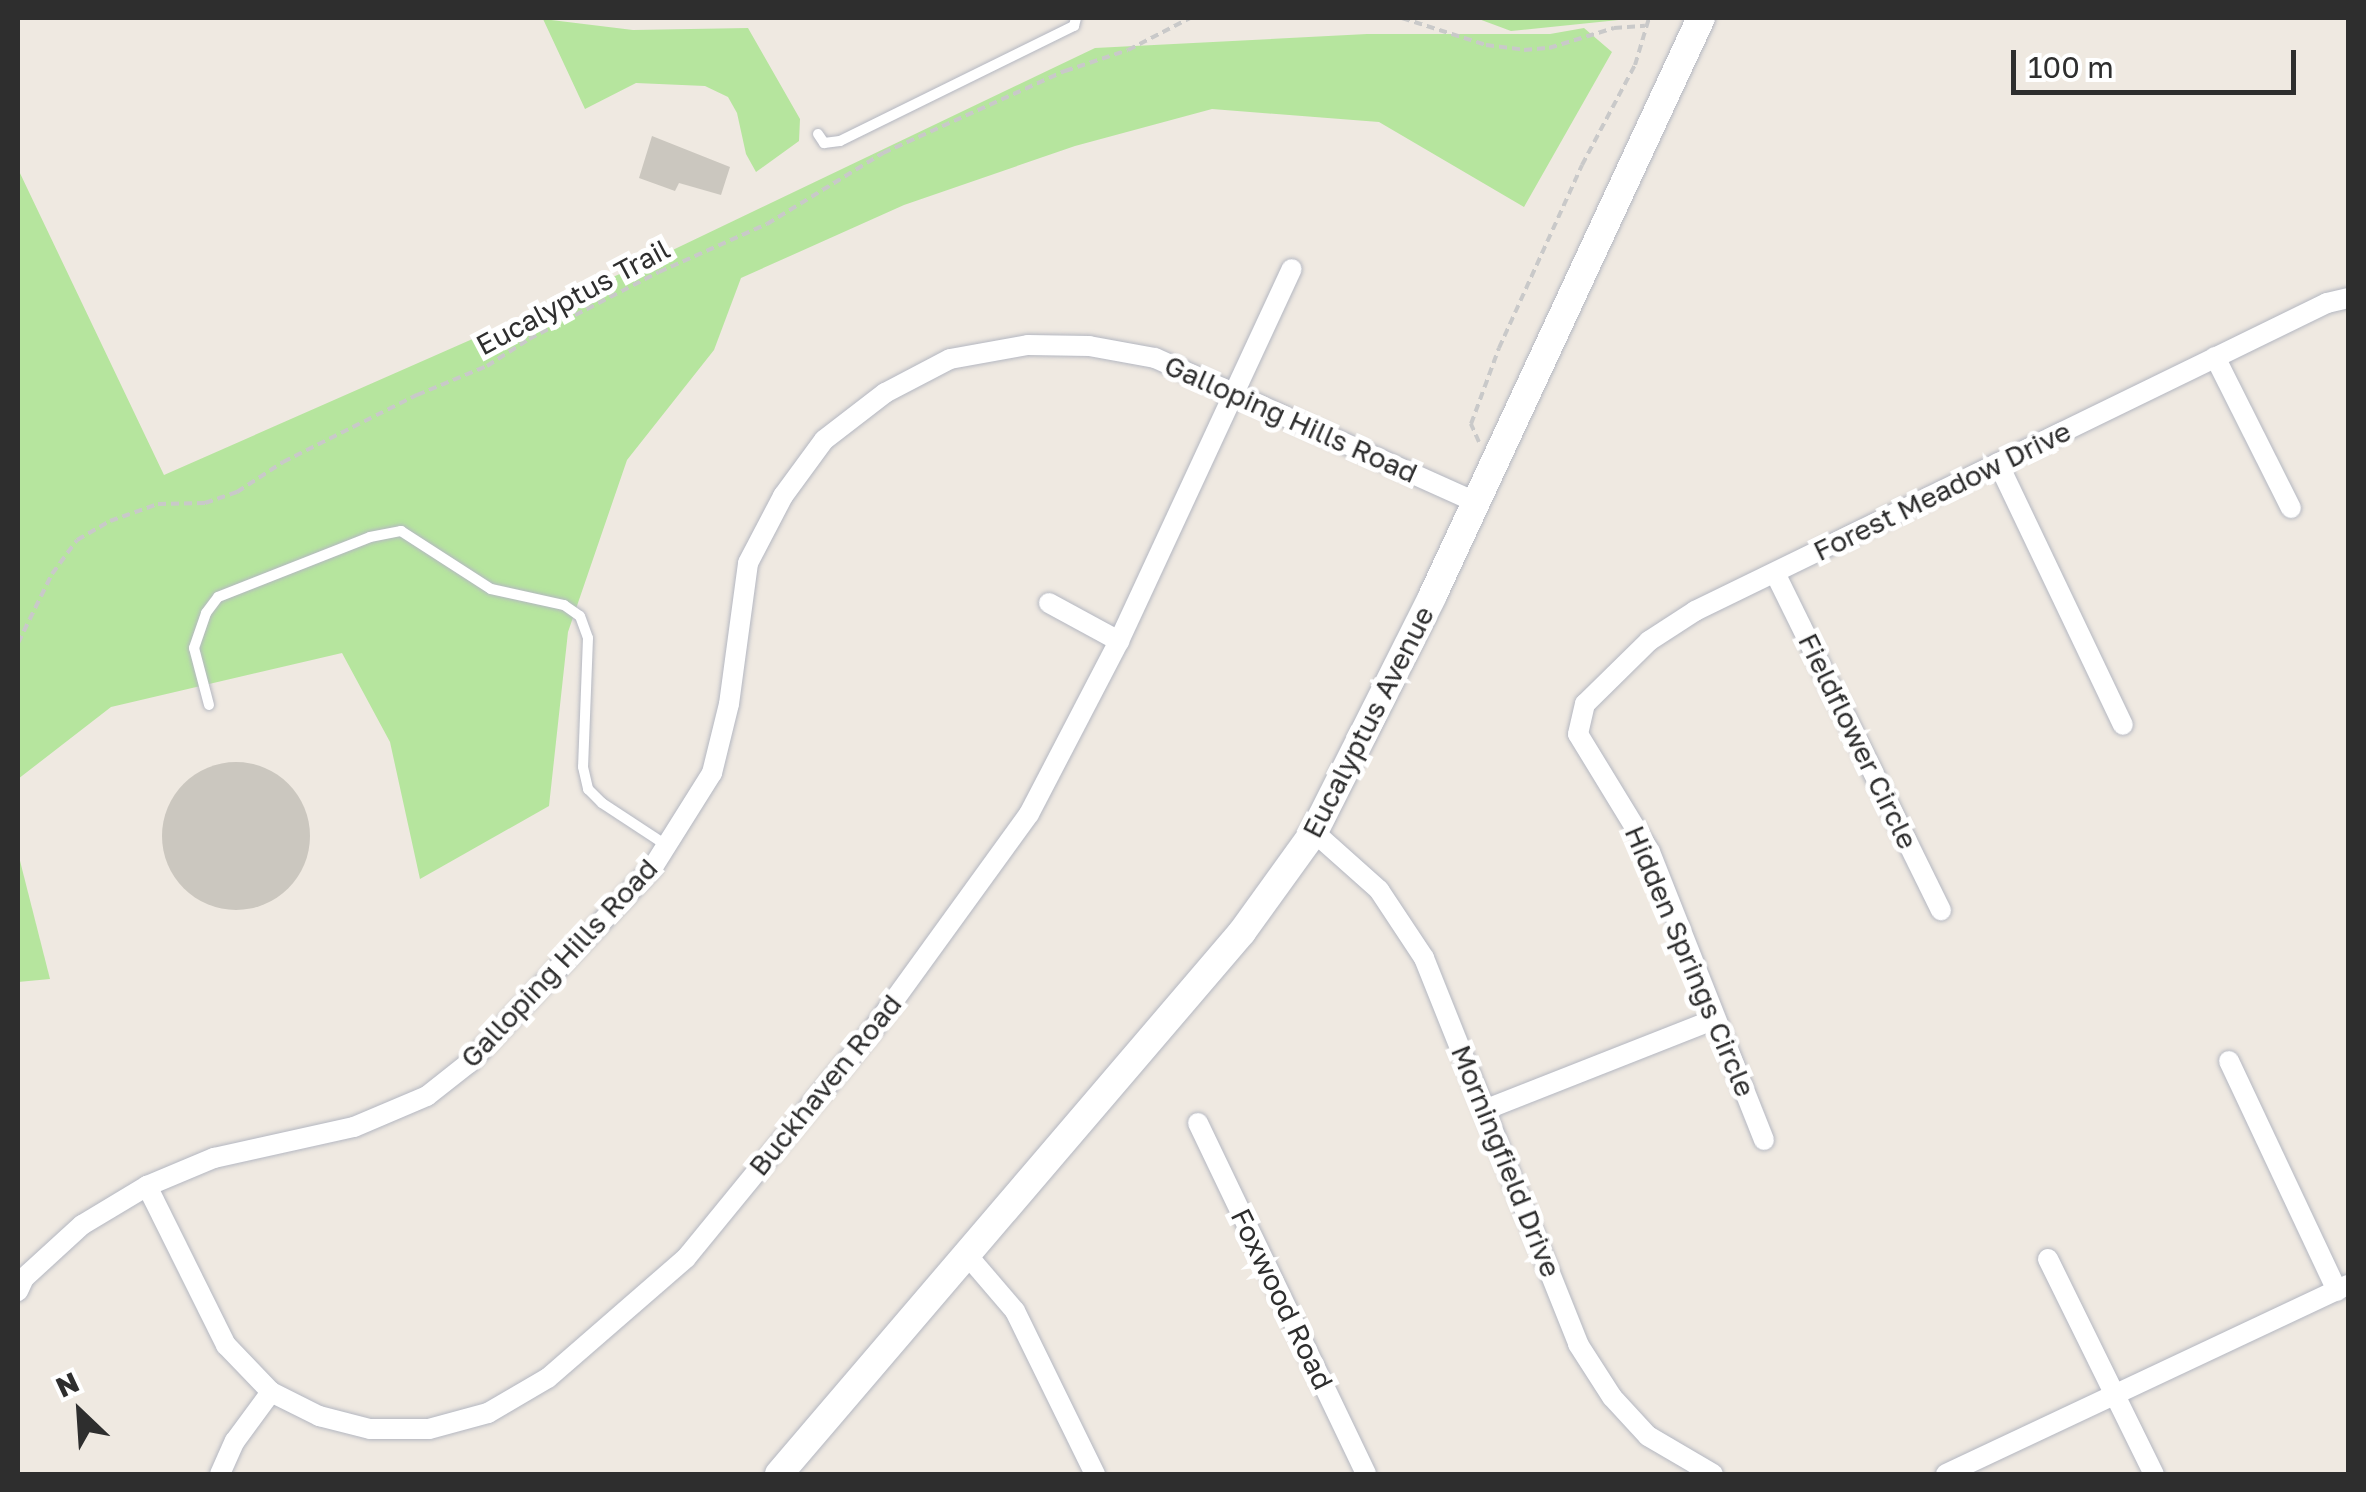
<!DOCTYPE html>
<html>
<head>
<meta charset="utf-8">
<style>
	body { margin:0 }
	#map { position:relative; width:2366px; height:1492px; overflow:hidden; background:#efe9e1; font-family:"Golos Text",sans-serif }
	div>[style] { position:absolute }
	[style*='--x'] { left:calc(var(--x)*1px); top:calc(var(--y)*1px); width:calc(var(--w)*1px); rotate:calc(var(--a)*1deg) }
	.green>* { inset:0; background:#b6e59e }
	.building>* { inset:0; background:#cbc7bf }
	.round { border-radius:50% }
	.path>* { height:4px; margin-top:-2px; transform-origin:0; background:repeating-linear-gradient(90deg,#c9c9c9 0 8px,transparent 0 13px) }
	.roads { filter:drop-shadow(0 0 2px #b4b7c1) drop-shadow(0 0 2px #b4b7c1) }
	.lane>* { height:10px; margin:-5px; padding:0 5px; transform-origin:5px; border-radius:5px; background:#fff }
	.street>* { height:20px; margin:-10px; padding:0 10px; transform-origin:10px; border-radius:10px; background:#fff }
	.secondary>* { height:28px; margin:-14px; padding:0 14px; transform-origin:14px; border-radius:14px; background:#fff }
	span { translate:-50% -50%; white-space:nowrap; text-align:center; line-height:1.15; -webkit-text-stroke:10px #fff; paint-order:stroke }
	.street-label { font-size:28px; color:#2e2e2e }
	.frame { position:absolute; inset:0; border:20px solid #2e2e2e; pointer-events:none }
	.north { position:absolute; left:30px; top:1362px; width:100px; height:100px; -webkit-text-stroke:8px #fff; paint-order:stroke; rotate:335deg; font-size:28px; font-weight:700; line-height:40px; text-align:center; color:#2e2e2e }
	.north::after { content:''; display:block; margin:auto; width:35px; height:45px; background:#2e2e2e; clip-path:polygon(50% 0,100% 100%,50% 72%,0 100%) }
	.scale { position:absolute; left:2011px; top:50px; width:285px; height:45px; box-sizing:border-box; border:5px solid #2e2e2e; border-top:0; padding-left:12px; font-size:30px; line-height:35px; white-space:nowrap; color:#2e2e2e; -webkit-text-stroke:8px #fff; paint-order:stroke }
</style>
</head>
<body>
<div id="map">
	<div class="green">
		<div style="clip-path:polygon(1476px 18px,1638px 18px,1511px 31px)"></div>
		<div style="clip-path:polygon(543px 19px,633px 30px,748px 28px,800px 119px,799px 141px,756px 172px,746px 154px,737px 113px,728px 97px,705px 86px,636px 83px,585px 109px)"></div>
		<div style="clip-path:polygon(1584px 28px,1612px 52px,1524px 207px,1379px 122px,1212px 109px,1075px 146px,904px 205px,741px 278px,714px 350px,627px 460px,568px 632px,549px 806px,420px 879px,390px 742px,342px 653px,111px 707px,18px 779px,18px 169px,164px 475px,656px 258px,1095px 48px,1367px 34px,1550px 34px)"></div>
		<div style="clip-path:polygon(18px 853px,50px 979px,18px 982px)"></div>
	</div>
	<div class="building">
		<div style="clip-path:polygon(652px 136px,730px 167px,721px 195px,679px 183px,675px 191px,639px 178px)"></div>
		<div class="round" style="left:162px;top:762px;width:148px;height:148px"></div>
	</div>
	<div class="path">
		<div style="--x:1402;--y:18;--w:88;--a:17.8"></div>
		<div style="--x:1486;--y:45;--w:38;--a:7"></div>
		<div style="--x:1524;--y:50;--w:25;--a:-5"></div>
		<div style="--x:1549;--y:48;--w:68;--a:-17.1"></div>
		<div style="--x:1614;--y:28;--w:31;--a:-4"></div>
		<div style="--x:1479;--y:442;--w:20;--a:-114"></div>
		<div style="--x:1471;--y:424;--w:81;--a:-69.8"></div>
		<div style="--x:1499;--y:348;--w:201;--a:-65.6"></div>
		<div style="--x:1582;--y:165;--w:113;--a:-62.1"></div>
		<div style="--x:1635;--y:65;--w:49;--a:-73.4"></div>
		<div style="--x:18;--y:643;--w:77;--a:-63.8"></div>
		<div style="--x:52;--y:574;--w:42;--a:-53.7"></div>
		<div style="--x:77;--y:540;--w:38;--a:-30"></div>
		<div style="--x:110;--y:521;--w:51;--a:-19.5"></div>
		<div style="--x:158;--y:504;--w:47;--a:-1.2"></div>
		<div style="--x:205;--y:503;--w:34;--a:-19"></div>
		<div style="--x:237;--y:492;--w:55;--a:-33.1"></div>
		<div style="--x:283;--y:462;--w:150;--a:-26.6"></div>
		<div style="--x:417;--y:395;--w:76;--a:-22.5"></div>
		<div style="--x:487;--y:366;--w:50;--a:-32.7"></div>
		<div style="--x:529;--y:339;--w:146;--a:-27.3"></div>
		<div style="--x:659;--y:272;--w:118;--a:-24"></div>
		<div style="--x:767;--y:224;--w:136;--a:-31.5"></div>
		<div style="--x:883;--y:153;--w:200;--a:-24.3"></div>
		<div style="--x:1065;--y:71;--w:66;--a:-18.4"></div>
		<div style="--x:1128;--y:50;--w:70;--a:-27.3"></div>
	</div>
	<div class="roads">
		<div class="lane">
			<div style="--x:818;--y:134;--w:11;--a:56"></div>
			<div style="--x:824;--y:143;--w:16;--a:-7"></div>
			<div style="--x:840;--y:141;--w:261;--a:-26.2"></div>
			<div style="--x:1074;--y:26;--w:8;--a:-76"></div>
			<div style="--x:209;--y:705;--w:59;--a:-104.7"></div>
			<div style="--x:194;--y:648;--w:37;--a:-71"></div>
			<div style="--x:206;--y:613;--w:20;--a:-53"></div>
			<div style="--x:218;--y:597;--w:163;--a:-21.5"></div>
			<div style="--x:370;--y:537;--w:32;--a:-11"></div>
			<div style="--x:401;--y:531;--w:107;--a:32.8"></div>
			<div style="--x:491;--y:589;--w:75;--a:12.4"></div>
			<div style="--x:564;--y:605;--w:19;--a:35"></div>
			<div style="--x:580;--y:616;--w:23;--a:70"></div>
			<div style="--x:588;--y:638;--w:129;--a:92.2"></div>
			<div style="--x:583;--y:767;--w:23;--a:77"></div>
			<div style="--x:588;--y:789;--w:20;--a:45"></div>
			<div style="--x:602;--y:803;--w:77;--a:33.3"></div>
		</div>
		<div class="street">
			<div style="--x:2215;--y:357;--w:169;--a:63.3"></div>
			<div style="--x:1998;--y:463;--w:290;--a:64.5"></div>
			<div style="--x:1775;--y:573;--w:376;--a:63.8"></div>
			<div style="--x:1049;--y:603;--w:80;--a:28.5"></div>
			<div style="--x:1314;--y:832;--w:87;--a:41.7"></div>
			<div style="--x:1379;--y:890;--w:82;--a:56.5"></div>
			<div style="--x:1424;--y:958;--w:416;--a:68.2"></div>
			<div style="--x:1578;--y:1344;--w:63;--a:57.3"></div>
			<div style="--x:1612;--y:1397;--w:53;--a:47.3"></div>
			<div style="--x:1648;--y:1436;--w:75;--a:30.3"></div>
			<div style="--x:2229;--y:1061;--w:254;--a:64.8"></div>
			<div style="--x:1487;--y:1109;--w:245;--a:-21.5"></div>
			<div style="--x:1198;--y:1123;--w:389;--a:64.4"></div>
			<div style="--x:1764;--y:1140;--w:310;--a:-111.6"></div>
			<div style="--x:1650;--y:852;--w:138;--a:-121.4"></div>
			<div style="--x:1578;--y:734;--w:31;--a:-77"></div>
			<div style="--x:1585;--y:704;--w:90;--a:-44.5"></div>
			<div style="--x:1649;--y:641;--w:55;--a:-33.1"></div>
			<div style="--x:1695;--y:611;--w:703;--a:-25.98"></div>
			<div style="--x:2327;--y:303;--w:22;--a:-13"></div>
			<div style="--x:147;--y:1186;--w:178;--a:63.6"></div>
			<div style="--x:226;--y:1345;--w:65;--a:46.2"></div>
			<div style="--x:271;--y:1392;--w:54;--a:26.6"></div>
			<div style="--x:319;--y:1416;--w:53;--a:14.3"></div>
			<div style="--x:370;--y:1429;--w:59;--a:0"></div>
			<div style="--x:429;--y:1429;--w:61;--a:-15.2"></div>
			<div style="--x:488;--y:1413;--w:69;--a:-30.3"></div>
			<div style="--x:548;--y:1378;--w:183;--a:-41"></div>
			<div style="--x:686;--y:1258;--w:297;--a:-50.7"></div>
			<div style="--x:874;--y:1028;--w:264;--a:-54.1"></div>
			<div style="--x:1029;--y:814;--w:195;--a:-62.5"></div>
			<div style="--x:1119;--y:641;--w:410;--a:-65.1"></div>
			<div style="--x:968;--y:1256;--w:72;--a:49.5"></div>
			<div style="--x:1015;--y:1311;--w:182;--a:63.9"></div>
			<div style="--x:2048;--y:1259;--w:240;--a:63.8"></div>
			<div style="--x:18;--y:1291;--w:14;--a:-65"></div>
			<div style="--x:24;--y:1278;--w:79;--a:-42.4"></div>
			<div style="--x:82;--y:1225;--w:76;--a:-31"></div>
			<div style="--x:147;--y:1186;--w:73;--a:-22.7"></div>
			<div style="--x:214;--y:1158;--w:143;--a:-12.5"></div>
			<div style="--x:354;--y:1127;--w:79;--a:-23"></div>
			<div style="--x:427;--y:1096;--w:53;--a:-38.2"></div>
			<div style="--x:469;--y:1063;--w:269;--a:-46.8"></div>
			<div style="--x:653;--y:867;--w:111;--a:-57.9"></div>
			<div style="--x:712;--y:773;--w:71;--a:-76.2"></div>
			<div style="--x:729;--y:704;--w:142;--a:-82.3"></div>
			<div style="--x:748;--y:563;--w:76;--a:-62.4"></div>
			<div style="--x:783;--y:496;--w:69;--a:-53.8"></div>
			<div style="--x:824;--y:440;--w:77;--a:-37.6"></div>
			<div style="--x:885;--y:393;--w:73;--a:-27.6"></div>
			<div style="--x:950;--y:359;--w:79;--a:-10.2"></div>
			<div style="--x:1028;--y:345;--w:61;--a:0.9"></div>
			<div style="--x:1089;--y:346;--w:67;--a:10.3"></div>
			<div style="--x:1155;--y:358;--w:352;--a:24.2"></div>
			<div style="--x:220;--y:1474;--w:36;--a:-66"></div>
			<div style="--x:235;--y:1441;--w:61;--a:-53.7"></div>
			<div style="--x:1946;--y:1474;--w:444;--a:-25.2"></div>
		</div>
		<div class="secondary">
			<div style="--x:779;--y:1474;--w:713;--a:-49.49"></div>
			<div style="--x:1242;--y:932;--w:123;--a:-54.2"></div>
			<div style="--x:1314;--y:832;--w:263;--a:-63.3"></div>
			<div style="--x:1432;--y:597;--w:638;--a:-65.08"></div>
		</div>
	</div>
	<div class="street-label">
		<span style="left:573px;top:297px;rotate:-28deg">Eucalyptus Trail</span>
		<span style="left:1291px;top:419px;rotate:24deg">Galloping Hills Road</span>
		<span style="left:1942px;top:491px;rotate:-26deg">Forest Meadow Drive</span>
		<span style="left:1368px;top:722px;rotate:-63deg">Eucalyptus Avenue</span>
		<span style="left:1858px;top:741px;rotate:64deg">Fieldflower Circle</span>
		<span style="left:1690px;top:961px;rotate:67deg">Hidden Springs Circle</span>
		<span style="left:559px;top:963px;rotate:-47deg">Galloping Hills Road</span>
		<span style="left:825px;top:1085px;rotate:-51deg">Buckhaven Road</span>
		<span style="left:1506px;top:1161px;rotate:68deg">Morningfield Drive</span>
		<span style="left:1282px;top:1299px;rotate:64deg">Foxwood Road</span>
	</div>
	<div class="frame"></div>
	<div class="north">N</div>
	<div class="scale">100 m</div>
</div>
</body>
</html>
